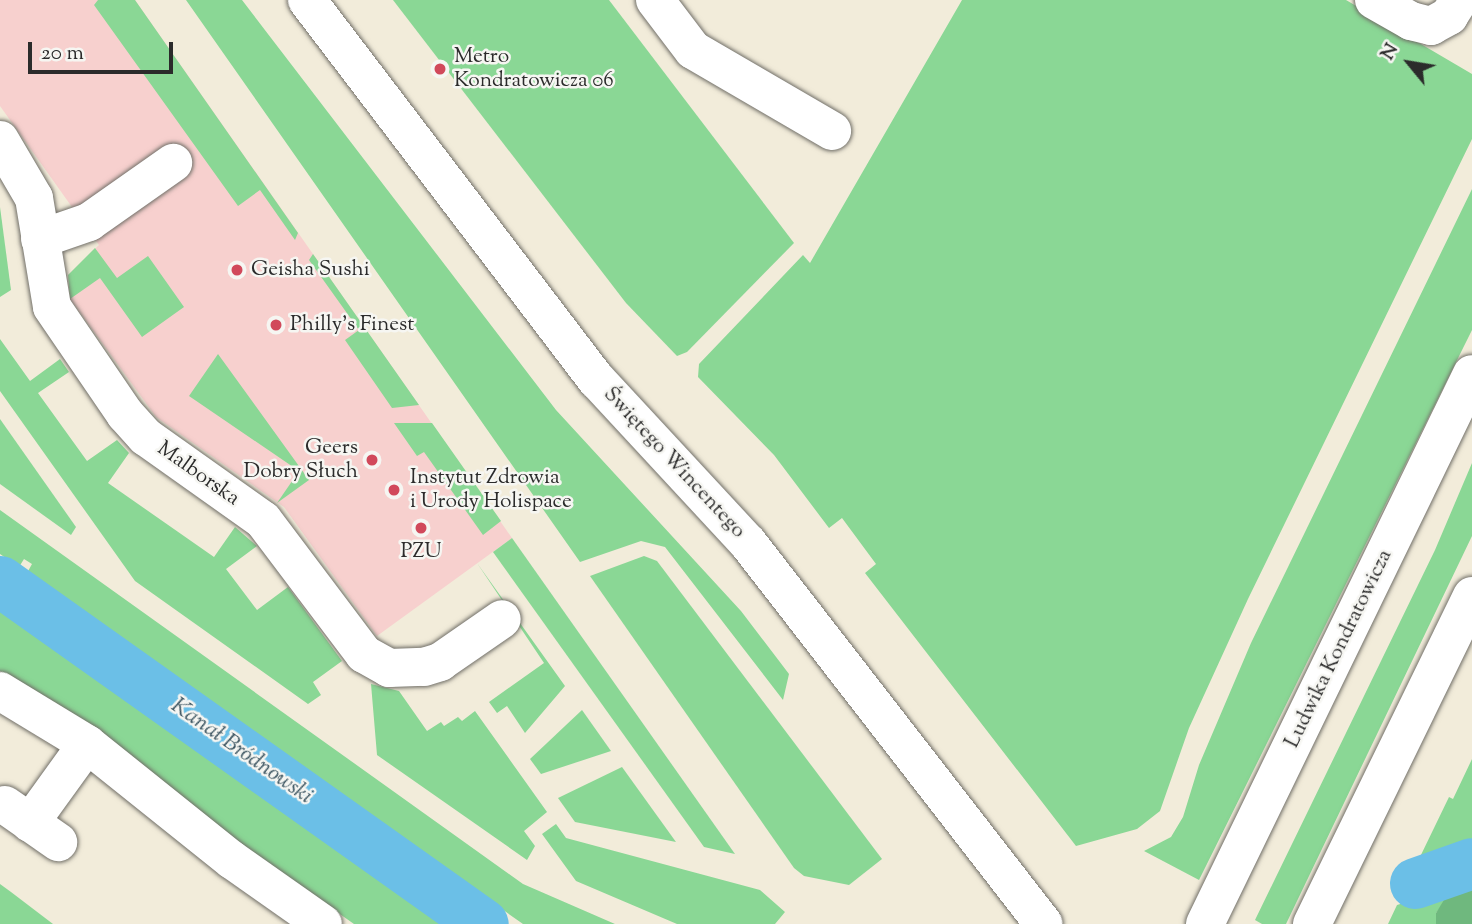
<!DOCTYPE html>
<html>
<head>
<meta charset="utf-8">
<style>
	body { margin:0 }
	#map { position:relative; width:1472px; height:924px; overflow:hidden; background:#f2ecda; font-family:"Sorts Mill Goudy",serif }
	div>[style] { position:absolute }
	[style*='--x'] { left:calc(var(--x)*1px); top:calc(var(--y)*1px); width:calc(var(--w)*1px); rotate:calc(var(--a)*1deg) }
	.built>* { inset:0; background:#f7d0ce }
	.green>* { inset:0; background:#8ad795 }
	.forest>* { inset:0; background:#6fb87e }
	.canal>* { height:51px; margin:-25.5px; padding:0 25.5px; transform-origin:25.5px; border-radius:25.5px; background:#6bbfe7 }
	.roads { filter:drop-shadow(0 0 2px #716f68) drop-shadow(0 0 2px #716f68) }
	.minor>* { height:38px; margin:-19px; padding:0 19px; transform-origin:19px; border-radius:19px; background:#fff }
	.major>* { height:38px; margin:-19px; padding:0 19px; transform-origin:19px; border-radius:19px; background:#fff }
	.dots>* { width:19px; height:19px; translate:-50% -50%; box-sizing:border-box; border:4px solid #f6f6f2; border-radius:50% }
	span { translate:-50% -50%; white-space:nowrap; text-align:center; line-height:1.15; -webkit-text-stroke:5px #f6f6f2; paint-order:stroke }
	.poi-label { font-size:21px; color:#2b2b2b }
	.left { translate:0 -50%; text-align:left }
	.right { translate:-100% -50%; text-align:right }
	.street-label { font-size:21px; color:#2b2b2b }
	.water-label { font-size:23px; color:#3e5763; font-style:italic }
	.north { position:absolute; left:1374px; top:28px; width:70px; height:70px; -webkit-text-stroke:5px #f6f6f2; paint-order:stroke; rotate:300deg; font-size:19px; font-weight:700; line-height:28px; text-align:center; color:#2b2b2b }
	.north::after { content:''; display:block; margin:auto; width:24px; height:32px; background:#2b2b2b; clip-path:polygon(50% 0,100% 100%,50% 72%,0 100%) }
	.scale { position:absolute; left:28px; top:42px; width:145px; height:32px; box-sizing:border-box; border:4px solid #2b2b2b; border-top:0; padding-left:9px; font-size:21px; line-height:24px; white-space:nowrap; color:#2b2b2b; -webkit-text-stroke:5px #f6f6f2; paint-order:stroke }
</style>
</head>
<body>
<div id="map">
	<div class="built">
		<div style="clip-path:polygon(0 0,135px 0,512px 538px,377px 636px,284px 507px,156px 417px,70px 299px,68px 275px,99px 245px,0 106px)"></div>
	</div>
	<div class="green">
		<div style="clip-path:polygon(98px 0,135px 0,298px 233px,295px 240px,260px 190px,238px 206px,94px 5px)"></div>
		<div style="clip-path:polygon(186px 0,242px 0,556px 410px,741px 611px,789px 674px,783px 700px,665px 547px,641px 541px,580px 562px)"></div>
		<div style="clip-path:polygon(393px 0,609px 0,794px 243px,687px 352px,677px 356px,626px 303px)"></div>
		<div style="clip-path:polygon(962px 0,1346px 0,1472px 74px,1472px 139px,1248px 599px,1189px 728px,1160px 811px,1137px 829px,1076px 846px,865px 573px,876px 564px,842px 518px,829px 528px,774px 455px,698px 377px,699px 364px,803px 255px,810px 263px)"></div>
		<div style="clip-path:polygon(1472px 189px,1472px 330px,1199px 880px,1144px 851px,1171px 837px,1183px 817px,1199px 765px,1251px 643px)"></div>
		<div style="clip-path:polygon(0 207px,11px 290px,0 297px)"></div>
		<div style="clip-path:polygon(95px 248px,117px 278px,148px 256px,184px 307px,142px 337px,100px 278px,70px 299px,68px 275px)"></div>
		<div style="clip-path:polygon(313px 254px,419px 405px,392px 408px,345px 340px,359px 330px,309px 260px)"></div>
		<div style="clip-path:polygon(0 339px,30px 381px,60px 359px,69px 372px,38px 393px,87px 461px,117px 440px,129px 453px,108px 483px,214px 557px,235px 527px,257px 546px,226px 569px,257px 610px,288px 587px,342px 661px,313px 682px,321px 695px,308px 704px,135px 581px,0 391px)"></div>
		<div style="clip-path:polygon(218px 354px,309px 480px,277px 503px,299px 471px,189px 396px)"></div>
		<div style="clip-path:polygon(0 419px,76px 527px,71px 535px,0 484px)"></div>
		<div style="clip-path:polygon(394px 423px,432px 423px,501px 521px,483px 535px,424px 452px,417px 456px)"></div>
		<div style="clip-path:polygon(1472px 463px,1472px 536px,1286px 924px,1262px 924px,1255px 920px,1435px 550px)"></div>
		<div style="clip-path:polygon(0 510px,523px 884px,615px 924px,523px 924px,27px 573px,32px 564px,24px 559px,19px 567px,0 554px)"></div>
		<div style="clip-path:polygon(512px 538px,735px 854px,704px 847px,493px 552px)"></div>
		<div style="clip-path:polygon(644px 556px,657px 561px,882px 859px,849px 885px,804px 876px,794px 868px,590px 576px)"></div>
		<div style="clip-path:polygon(477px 563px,565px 686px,525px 733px,507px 706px,497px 713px,489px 702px,544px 663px)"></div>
		<div style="clip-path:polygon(0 609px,443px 924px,354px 924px,243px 846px,75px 716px,0 671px)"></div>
		<div style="clip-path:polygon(371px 684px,399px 691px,427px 731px,441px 722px,444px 726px,458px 717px,462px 721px,475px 711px,547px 812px,524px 831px,535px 846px,527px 860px,377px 755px)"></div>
		<div style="clip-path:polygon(582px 710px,611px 751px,541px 774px,530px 759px)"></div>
		<div style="clip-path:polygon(1472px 759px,1472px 840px,1419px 859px,1449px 797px,1453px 799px)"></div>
		<div style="clip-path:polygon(622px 767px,676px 842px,575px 822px,558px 798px)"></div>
		<div style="clip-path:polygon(556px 824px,566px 838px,760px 890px,785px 912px,775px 924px,677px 924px,576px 881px,542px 834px)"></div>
		<div style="clip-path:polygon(0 884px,11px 892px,53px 924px,0 924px)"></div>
		<div style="clip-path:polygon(1456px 887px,1436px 913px,1436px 924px,1388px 924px,1397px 905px)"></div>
	</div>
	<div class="forest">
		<div style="clip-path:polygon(1472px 882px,1472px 924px,1436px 924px,1436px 913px,1447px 895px)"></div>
	</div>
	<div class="canal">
		<div style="--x:0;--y:581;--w:592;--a:35.38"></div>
		<div style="--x:1415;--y:883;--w:60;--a:-19.3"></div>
	</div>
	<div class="roads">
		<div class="minor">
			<div style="--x:307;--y:0;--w:478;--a:52.7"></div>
			<div style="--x:597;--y:380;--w:222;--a:47.2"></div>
			<div style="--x:748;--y:543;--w:482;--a:52.2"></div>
			<div style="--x:655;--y:0;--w:63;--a:52.8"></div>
			<div style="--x:693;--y:50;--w:161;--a:30.2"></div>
			<div style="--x:1374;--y:0;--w:43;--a:29.6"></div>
			<div style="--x:1411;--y:21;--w:21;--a:14"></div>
			<div style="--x:1431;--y:26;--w:21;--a:-29"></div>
			<div style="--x:1449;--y:16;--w:19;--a:-58"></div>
			<div style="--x:0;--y:140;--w:67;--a:59.6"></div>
			<div style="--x:34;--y:198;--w:110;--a:80.6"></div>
			<div style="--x:52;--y:307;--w:130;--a:55.7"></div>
			<div style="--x:125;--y:414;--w:31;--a:48"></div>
			<div style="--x:146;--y:437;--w:143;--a:35.4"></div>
			<div style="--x:263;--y:520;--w:168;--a:53"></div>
			<div style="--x:364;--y:654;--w:29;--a:29"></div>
			<div style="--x:389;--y:668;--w:35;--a:-2"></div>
			<div style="--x:424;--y:667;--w:17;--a:-17"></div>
			<div style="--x:440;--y:662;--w:75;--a:-34.7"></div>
			<div style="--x:40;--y:239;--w:52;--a:-19.1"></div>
			<div style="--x:89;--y:222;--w:103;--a:-35.1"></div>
			<div style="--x:0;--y:691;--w:102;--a:31.3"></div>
			<div style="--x:87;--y:744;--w:186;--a:38.7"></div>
			<div style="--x:232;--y:860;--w:111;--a:35.1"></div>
			<div style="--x:5;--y:805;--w:65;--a:34.9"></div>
			<div style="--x:30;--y:823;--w:97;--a:-54.2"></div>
		</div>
		<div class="major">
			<div style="--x:1205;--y:924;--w:611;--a:-64.11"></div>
			<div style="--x:1312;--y:924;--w:365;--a:-64"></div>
		</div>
	</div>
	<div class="dots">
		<div style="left:440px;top:69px;background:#d1495b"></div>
		<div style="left:237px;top:270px;background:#d1495b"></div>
		<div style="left:276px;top:325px;background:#d1495b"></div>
		<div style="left:372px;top:460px;background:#d1495b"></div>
		<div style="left:394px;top:490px;background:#d1495b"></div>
		<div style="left:421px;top:528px;background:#d1495b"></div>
	</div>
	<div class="poi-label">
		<span class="left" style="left:454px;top:69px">Metro<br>Kondratowicza 06</span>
		<span class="left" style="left:251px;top:270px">Geisha Sushi</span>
		<span class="left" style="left:290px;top:325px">Philly's Finest</span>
		<span class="right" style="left:358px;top:460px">Geers<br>Dobry Słuch</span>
		<span class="left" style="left:410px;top:490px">Instytut Zdrowia<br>i Urody Holispace</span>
		<span style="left:421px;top:552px">PZU</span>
	</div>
	<div class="street-label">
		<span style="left:674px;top:463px;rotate:47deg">Świętego Wincentego</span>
		<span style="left:198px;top:474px;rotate:35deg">Malborska</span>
		<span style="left:1339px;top:649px;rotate:-64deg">Ludwika Kondratowicza</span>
	</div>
	<div class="water-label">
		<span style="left:241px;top:752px;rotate:35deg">Kanał Bródnowski</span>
	</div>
	<div class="north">N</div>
	<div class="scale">20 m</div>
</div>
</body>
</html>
